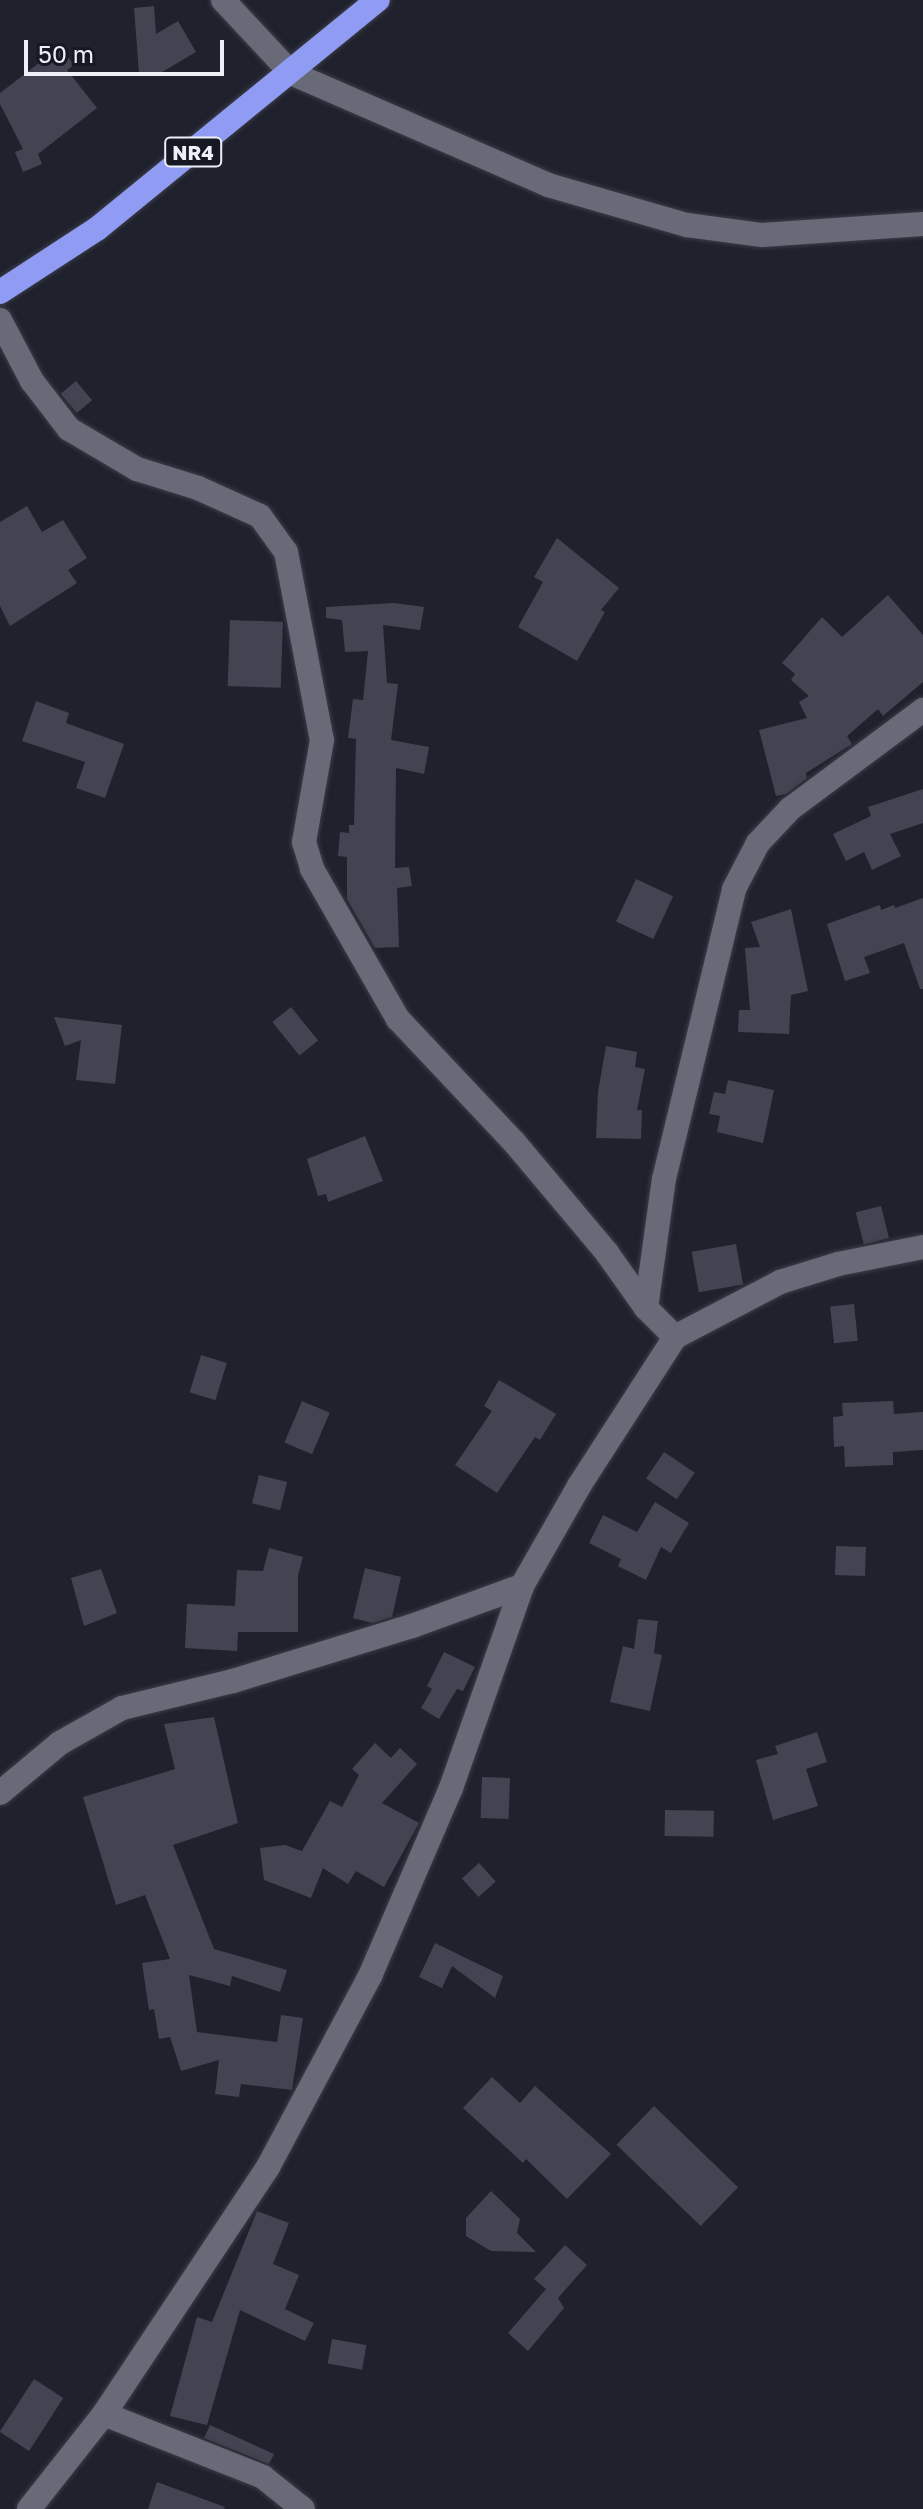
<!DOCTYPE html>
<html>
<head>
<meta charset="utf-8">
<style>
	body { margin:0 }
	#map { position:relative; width:923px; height:2509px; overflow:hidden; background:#1f212d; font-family:"Golos Text",sans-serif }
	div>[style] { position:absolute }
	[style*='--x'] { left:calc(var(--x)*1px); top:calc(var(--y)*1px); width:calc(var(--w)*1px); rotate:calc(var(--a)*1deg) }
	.building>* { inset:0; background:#424451; transform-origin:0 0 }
	.roads { filter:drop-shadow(0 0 2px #3b3d47) drop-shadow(0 0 2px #3b3d47) }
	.minor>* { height:24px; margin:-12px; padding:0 12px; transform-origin:12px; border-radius:12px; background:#686a78 }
	.highway>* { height:24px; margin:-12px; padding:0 12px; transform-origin:12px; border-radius:12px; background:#909cf3 }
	span { translate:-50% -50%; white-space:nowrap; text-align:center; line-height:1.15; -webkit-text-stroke:6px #161823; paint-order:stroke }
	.shield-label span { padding:2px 6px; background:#161823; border:2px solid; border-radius:6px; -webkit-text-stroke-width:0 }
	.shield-label { font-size:20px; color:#eef0f8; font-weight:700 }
	.scale { position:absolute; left:24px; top:40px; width:200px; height:36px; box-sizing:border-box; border:4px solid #eef0f8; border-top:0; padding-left:10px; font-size:24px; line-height:28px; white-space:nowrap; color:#eef0f8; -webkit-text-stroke:6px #161823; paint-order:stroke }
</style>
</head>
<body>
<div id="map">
	<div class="building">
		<div style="clip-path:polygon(154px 6px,156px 34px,178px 21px,196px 52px,157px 75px,139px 73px,134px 8px)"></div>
		<div style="clip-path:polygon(60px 47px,74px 65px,67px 70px,97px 108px,38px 154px,42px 164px,23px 172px,15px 152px,23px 149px,0 104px,0 93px)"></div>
		<div style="left:76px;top:381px;width:25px;height:20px;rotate:50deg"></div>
		<div style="clip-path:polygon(27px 506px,42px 532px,63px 520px,87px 558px,68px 570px,77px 583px,10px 626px,0 606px,0 522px)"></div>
		<div style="clip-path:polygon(557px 538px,619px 588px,601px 610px,605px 612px,577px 661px,518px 627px,543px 582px,534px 577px)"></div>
		<div style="clip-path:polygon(888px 595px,923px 635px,923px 682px,883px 716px,878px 709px,847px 736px,852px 744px,806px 773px,807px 778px,786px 794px,776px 796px,759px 730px,807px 718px,799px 702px,809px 696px,791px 680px,795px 674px,782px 663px,822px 617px,842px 637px)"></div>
		<div style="clip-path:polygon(394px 603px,424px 607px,420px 630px,383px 625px,387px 683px,398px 684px,391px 740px,429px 747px,424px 774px,396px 768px,395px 868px,409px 867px,412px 886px,397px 888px,399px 947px,375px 948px,347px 899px,347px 857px,338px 856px,340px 832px,349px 833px,349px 825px,354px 825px,356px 739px,348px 738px,353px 699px,363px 700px,368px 651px,345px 652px,342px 620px,326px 618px,326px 607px)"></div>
		<div style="left:230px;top:620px;width:53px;height:66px;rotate:2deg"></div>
		<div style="clip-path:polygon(36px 701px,69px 713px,66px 723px,124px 744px,105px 798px,76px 788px,85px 762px,22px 741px)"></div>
		<div style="clip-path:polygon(923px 789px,923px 823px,890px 834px,901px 856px,872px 870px,864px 852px,846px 861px,833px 834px,871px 816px,868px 807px)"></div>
		<div style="left:636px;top:879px;width:41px;height:47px;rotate:25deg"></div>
		<div style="clip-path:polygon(923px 898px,923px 989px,920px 989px,904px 943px,864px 957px,870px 973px,845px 981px,827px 924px,880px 905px,881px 910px,894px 905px,895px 908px)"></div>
		<div style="clip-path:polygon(791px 909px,808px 991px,791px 995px,789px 1034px,738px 1032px,739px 1010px,750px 1010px,745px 948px,760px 947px,751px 922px)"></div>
		<div style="left:291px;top:1007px;width:43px;height:24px;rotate:51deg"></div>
		<div style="clip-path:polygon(54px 1017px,122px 1025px,115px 1084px,76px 1080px,81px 1040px,65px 1046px)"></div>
		<div style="clip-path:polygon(606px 1046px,637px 1052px,635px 1067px,645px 1069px,637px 1110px,642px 1110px,641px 1139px,596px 1138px,598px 1092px)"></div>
		<div style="clip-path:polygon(728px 1080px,774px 1090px,763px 1143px,717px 1132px,720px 1116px,709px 1114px,714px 1092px,725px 1094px)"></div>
		<div style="clip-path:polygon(365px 1136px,383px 1181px,328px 1202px,326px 1194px,318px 1196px,307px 1159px)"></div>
		<div style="left:881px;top:1206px;width:33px;height:26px;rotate:76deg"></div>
		<div style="left:736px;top:1244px;width:41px;height:45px;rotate:80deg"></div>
		<div style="left:854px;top:1304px;width:37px;height:24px;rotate:84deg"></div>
		<div style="left:201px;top:1355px;width:27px;height:39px;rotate:17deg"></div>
		<div style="clip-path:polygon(499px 1380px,556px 1414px,540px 1440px,535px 1437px,497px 1493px,455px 1465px,492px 1411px,484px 1406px)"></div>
		<div style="left:302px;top:1401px;width:30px;height:45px;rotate:23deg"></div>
		<div style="clip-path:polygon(893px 1401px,894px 1414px,923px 1412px,923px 1450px,893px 1452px,893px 1465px,845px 1467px,844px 1446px,834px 1447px,833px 1417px,843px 1416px,842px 1403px)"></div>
		<div style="left:664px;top:1452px;width:37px;height:32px;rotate:34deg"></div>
		<div style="left:259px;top:1475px;width:29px;height:29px;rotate:14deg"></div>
		<div style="clip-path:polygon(655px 1502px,689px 1523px,671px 1553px,661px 1547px,646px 1580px,618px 1566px,621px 1559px,589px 1543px,603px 1515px,637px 1532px)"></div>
		<div style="left:836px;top:1546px;width:30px;height:29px;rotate:2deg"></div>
		<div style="clip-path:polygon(269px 1548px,303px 1557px,298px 1575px,298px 1632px,238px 1632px,237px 1651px,185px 1648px,187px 1604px,235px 1606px,237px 1570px,263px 1571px)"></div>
		<div style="clip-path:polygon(365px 1568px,401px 1577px,392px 1617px,372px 1623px,353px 1618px)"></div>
		<div style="clip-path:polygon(101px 1569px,117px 1613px,84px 1626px,71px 1578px)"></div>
		<div style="clip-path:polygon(638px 1619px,658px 1621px,654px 1653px,662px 1655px,650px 1711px,610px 1702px,623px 1646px,634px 1649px)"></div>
		<div style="clip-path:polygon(444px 1652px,475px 1667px,463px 1691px,457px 1689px,439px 1719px,421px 1708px,432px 1689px,427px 1686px)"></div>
		<div style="clip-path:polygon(214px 1717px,238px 1823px,173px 1845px,214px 1949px,287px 1970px,280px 1992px,232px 1976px,230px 1986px,189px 1975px,197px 2032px,277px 2042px,281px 2015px,303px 2018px,292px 2090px,241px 2084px,239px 2097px,215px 2094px,219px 2060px,181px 2071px,170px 2037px,159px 2039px,154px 2009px,149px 2010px,142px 1963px,170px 1959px,145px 1895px,116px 1905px,83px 1797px,175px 1769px,164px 1724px)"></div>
		<div style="clip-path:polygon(817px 1732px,827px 1762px,806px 1769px,818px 1806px,773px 1820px,756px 1760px,778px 1754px,775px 1746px)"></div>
		<div style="clip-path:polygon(375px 1743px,391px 1758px,400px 1748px,417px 1764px,382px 1803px,419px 1823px,384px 1887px,356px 1871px,348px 1884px,323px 1868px,311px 1898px,264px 1880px,260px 1848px,285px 1845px,302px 1851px,330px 1801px,342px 1807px,359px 1775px,352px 1769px)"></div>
		<div style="left:482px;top:1777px;width:28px;height:41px;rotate:2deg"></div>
		<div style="left:665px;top:1810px;width:49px;height:26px;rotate:1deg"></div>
		<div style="left:479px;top:1863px;width:25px;height:23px;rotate:48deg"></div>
		<div style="clip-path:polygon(435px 1943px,503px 1976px,495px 1998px,452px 1966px,442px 1988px,419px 1977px)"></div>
		<div style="clip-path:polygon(492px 2077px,520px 2103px,535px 2086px,611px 2154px,567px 2199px,526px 2159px,523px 2163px,463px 2108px)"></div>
		<div style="left:654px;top:2106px;width:117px;height:54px;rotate:44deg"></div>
		<div style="clip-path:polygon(491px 2191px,520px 2219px,517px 2233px,536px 2252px,491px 2251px,466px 2236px,466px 2218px)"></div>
		<div style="clip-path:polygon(257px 2211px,289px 2223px,273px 2264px,299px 2275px,285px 2309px,314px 2323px,305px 2341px,240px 2310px,207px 2425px,170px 2416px,197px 2317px,212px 2322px)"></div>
		<div style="clip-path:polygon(565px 2245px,587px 2265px,558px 2298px,564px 2308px,528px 2351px,508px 2333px,546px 2289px,534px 2279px)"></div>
		<div style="left:332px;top:2339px;width:35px;height:25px;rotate:10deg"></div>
		<div style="left:34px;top:2379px;width:35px;height:63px;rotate:33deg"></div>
		<div style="clip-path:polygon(210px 2425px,274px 2454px,269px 2464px,204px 2438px)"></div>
		<div style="clip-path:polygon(157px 2482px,225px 2507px,224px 2509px,148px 2509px)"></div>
	</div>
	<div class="roads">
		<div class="minor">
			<div style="--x:223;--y:0;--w:100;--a:47"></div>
			<div style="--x:291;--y:73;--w:280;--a:23.5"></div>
			<div style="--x:548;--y:185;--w:145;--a:16.1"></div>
			<div style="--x:687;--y:225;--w:76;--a:7.6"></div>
			<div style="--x:762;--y:235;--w:161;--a:-3.9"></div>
			<div style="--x:0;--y:320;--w:69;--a:62.3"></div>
			<div style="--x:32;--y:381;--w:61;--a:52.4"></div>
			<div style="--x:69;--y:429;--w:79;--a:30.5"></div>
			<div style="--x:137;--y:469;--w:64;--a:17.3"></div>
			<div style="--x:198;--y:488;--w:68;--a:24.3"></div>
			<div style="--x:260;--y:516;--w:44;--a:54.2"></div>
			<div style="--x:286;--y:552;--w:191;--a:79.2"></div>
			<div style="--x:322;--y:740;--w:104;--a:100"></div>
			<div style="--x:304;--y:842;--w:28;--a:73"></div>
			<div style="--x:312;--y:869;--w:173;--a:60.2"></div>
			<div style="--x:398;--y:1019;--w:169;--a:46.7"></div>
			<div style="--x:514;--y:1142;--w:145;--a:50"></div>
			<div style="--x:607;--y:1253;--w:67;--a:54.7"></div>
			<div style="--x:646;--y:1308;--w:41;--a:45"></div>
			<div style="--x:646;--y:1308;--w:130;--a:-82.1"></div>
			<div style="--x:664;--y:1179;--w:298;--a:-76.4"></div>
			<div style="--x:734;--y:889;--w:52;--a:-62.4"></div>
			<div style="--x:758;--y:843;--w:47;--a:-46.7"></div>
			<div style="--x:790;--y:809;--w:166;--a:-36.7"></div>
			<div style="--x:0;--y:1793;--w:78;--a:-39.8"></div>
			<div style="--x:60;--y:1743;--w:71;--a:-29.4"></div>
			<div style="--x:122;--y:1708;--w:114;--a:-13.7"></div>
			<div style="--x:233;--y:1681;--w:187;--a:-17.1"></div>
			<div style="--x:412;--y:1626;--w:117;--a:-20"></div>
			<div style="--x:104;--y:2414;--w:171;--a:21.6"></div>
			<div style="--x:263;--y:2477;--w:51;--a:38.7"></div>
			<div style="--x:29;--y:2509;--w:121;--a:-51.7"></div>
			<div style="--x:104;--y:2414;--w:296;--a:-56.4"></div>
			<div style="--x:268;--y:2167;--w:217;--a:-61.9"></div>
			<div style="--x:370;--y:1976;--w:205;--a:-66.7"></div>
			<div style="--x:451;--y:1788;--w:214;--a:-70.6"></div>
			<div style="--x:522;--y:1586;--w:115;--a:-60.3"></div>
			<div style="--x:579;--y:1486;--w:177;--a:-57.2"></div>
			<div style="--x:675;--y:1337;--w:119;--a:-27.6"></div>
			<div style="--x:780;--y:1282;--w:61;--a:-17.2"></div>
			<div style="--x:838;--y:1264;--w:87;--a:-11.3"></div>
		</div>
		<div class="highway">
			<div style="--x:0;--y:292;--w:117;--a:-33.1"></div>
			<div style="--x:98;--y:228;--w:361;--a:-39.2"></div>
		</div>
	</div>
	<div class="shield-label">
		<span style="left:193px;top:152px">NR4</span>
	</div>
	<div class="scale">50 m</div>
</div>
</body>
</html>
